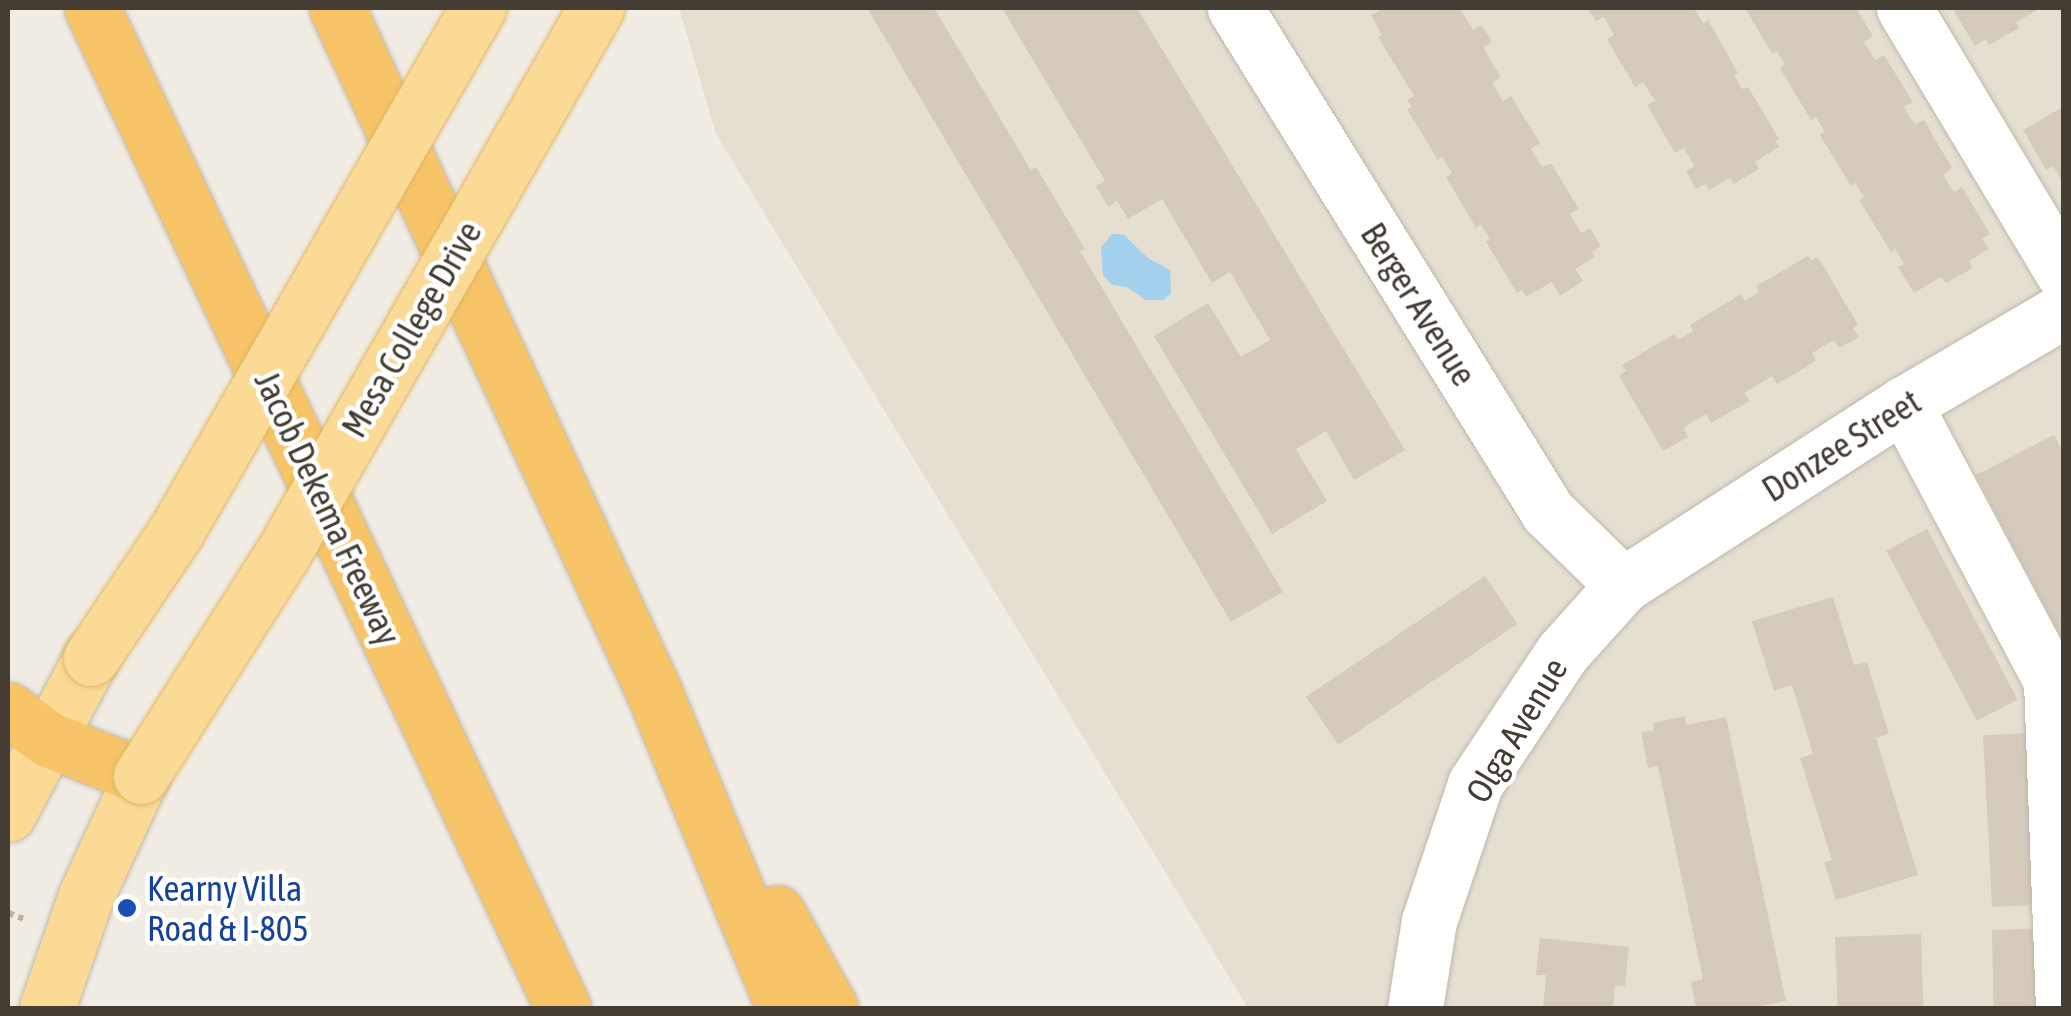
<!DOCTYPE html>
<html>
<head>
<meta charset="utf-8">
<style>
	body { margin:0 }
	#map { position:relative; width:2071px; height:1016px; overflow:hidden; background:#f1ede4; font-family:"Asap Condensed",sans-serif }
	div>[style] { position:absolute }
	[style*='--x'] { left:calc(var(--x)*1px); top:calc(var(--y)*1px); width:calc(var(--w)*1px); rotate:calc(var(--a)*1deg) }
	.residential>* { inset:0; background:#e5dfd2 }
	.water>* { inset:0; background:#a2d0ed }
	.building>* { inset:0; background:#d5cbbd; transform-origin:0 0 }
	.path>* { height:6px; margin-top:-3px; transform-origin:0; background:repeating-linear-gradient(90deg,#beb099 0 5px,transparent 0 10px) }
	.roads { filter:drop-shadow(0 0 2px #bfb7aa) drop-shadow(0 0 2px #bfb7aa) }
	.minor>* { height:55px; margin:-27.5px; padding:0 27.5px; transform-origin:27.5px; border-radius:27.5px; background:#fff }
	.major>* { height:55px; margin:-27.5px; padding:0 27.5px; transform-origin:27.5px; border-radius:27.5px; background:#fada94 }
	.highway>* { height:55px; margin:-27.5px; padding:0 27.5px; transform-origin:27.5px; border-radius:27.5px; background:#f8c468 }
	.bridges { filter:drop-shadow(0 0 2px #dfb765) drop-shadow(0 0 2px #dfb765) }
	.major-bridge>* { height:55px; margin:-27.5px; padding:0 27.5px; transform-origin:27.5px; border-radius:27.5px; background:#fada94 }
	.dots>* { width:28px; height:28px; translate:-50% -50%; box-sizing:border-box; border:5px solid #fff; border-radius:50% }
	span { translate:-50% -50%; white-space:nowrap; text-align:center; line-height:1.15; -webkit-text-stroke:9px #fff; paint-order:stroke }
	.street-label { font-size:35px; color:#433d34 }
	.transit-label { font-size:35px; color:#164399 }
	.left { translate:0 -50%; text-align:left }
	.frame { position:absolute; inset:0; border:10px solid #433d34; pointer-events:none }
</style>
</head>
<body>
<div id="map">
	<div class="residential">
		<div style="clip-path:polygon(679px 8px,2063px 8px,2063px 1008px,1248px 1008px,716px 134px)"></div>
	</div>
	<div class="water">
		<div style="clip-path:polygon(1112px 234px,1124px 235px,1148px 258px,1170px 270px,1171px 293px,1163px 300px,1146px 300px,1127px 287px,1112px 285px,1103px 275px,1101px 247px)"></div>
	</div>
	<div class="building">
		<div style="clip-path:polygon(867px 8px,934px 8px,1031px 170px,1036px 167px,1085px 249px,1080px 251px,1283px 592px,1231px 622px)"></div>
		<div style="clip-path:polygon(1002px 8px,1137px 8px,1405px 450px,1354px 480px,1326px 431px,1296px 449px,1327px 501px,1272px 534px,1154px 336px,1208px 303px,1241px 357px,1270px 340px,1230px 272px,1212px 283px,1162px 199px,1128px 219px,1117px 201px,1108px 207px,1096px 186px,1105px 181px)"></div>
		<div style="clip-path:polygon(1384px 8px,1467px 8px,1461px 10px,1473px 30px,1482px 25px,1492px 42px,1483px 47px,1501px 77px,1492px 83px,1503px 101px,1511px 96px,1540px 143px,1531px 149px,1542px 167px,1551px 163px,1579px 209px,1570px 214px,1581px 233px,1590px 228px,1601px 246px,1592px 252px,1595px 257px,1575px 269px,1583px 281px,1560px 296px,1552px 282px,1526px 297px,1522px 290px,1517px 293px,1486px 242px,1490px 239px,1481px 225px,1476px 228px,1446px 177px,1452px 173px,1442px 157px,1438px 160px,1407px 109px,1412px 107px,1407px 100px,1414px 96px,1378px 37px,1382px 35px,1371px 15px)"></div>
		<div style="clip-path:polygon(1587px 8px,1694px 8px,1703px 23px,1708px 20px,1738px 73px,1734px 75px,1742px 89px,1748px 87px,1779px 139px,1775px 141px,1779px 147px,1755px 162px,1759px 169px,1734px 184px,1730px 178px,1709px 190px,1706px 184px,1696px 189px,1686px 171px,1694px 166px,1684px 148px,1675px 153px,1647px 105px,1655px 101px,1643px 82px,1635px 87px,1607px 39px,1614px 35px,1604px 17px,1596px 21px)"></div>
		<div style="clip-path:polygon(1745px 8px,1856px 8px,1873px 36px,1864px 42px,1875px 60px,1884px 55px,1913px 102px,1904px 107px,1915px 125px,1924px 120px,1952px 168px,1943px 175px,1954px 192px,1962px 187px,1990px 234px,1982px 239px,1989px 249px,1969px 261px,1973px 268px,1946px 283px,1941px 277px,1914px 293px,1898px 267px,1904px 264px,1895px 249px,1891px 252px,1859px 200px,1864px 197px,1855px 183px,1851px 186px,1819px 134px,1825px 132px,1816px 117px,1811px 120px,1780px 68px,1785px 64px,1777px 51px,1772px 54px)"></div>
		<div style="clip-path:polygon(1952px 8px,2041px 8px,2016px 22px,2019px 28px,1989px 45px,1986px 39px,1975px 46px)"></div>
		<div style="clip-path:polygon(2061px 108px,2064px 113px,2064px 184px,2053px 166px,2046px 170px,2023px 130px)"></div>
		<div style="clip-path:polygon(1808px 256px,1811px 261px,1818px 257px,1858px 325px,1853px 328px,1859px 337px,1839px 348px,1834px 340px,1812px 353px,1816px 361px,1777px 384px,1772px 376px,1744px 393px,1750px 401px,1711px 423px,1706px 414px,1683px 428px,1688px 437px,1663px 451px,1619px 376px,1626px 371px,1622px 365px,1674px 334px,1678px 340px,1693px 331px,1690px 325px,1741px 294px,1745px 301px,1759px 292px,1756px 286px)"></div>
		<div style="clip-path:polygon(2054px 435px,2064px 454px,2064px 643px,1976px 475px)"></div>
		<div style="left:1927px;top:529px;width:193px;height:46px;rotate:62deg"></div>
		<div style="left:1485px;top:576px;width:58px;height:216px;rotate:56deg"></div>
		<div style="clip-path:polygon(1833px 597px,1854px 665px,1867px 662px,1889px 734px,1876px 738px,1918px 875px,1836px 900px,1824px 862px,1832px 860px,1800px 758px,1813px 754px,1792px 685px,1774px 691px,1752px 621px)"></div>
		<div style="clip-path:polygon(1685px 716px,1686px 725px,1726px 717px,1786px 1001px,1750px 1008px,1696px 1008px,1691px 982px,1703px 979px,1658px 766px,1648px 768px,1641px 732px,1654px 730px,1653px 723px)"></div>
		<div style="left:2028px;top:733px;width:172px;height:45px;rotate:87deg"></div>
		<div style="left:2039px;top:929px;width:79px;height:47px;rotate:89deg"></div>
		<div style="left:1921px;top:934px;width:72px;height:86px;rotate:88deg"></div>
		<div style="clip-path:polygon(1540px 938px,1629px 947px,1625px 986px,1615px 985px,1613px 1008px,1543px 1008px,1546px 975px,1536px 975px)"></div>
	</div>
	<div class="path">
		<div style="--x:9;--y:913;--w:18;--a:22"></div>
	</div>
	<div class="roads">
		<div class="minor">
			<div style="--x:1235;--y:8;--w:593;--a:58.16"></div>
			<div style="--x:1548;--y:512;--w:105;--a:44.2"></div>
			<div style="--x:1904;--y:8;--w:310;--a:59"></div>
			<div style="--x:1904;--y:404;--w:314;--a:62"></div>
			<div style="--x:2051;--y:681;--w:327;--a:87.9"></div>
			<div style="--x:1415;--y:1008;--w:88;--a:-80.9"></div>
			<div style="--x:1429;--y:921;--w:145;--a:-71.4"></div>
			<div style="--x:1475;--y:784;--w:157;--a:-56.4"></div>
			<div style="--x:1562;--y:653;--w:91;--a:-48.1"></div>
			<div style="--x:1623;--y:585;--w:334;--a:-32.8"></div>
			<div style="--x:1904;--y:404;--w:186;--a:-30.4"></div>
		</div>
		<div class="major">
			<div style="--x:8;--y:814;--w:177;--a:-62"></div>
			<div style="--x:47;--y:1008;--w:116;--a:-70.9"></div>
			<div style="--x:85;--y:898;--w:134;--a:-65.3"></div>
		</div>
		<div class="highway">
			<div style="--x:92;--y:8;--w:1105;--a:64.78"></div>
			<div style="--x:337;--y:8;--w:754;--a:65.13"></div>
			<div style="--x:654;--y:692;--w:342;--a:67.6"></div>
			<div style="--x:8;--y:710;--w:49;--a:35.9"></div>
			<div style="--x:48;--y:739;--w:100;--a:21.7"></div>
			<div style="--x:777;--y:913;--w:109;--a:60.8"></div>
		</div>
	</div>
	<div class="bridges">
		<div class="major-bridge">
			<div style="--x:91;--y:658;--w:154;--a:-56.1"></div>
			<div style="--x:177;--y:530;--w:603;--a:-60.03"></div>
			<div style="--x:141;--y:776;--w:262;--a:-57.5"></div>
			<div style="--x:282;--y:555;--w:631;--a:-60.14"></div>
		</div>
	</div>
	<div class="dots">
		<div style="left:127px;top:908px;background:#1a4fb4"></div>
	</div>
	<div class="street-label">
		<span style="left:1419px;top:304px;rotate:58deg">Berger Avenue</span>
		<span style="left:411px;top:329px;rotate:-60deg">Mesa College Drive</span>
		<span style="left:1841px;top:445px;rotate:-32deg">Donzee Street</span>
		<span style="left:328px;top:508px;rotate:65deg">Jacob Dekema Freeway</span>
		<span style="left:1516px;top:730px;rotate:-59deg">Olga Avenue</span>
	</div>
	<div class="transit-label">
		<span class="left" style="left:147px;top:908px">Kearny Villa<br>Road &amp; I-805</span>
	</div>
	<div class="frame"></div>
</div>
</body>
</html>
